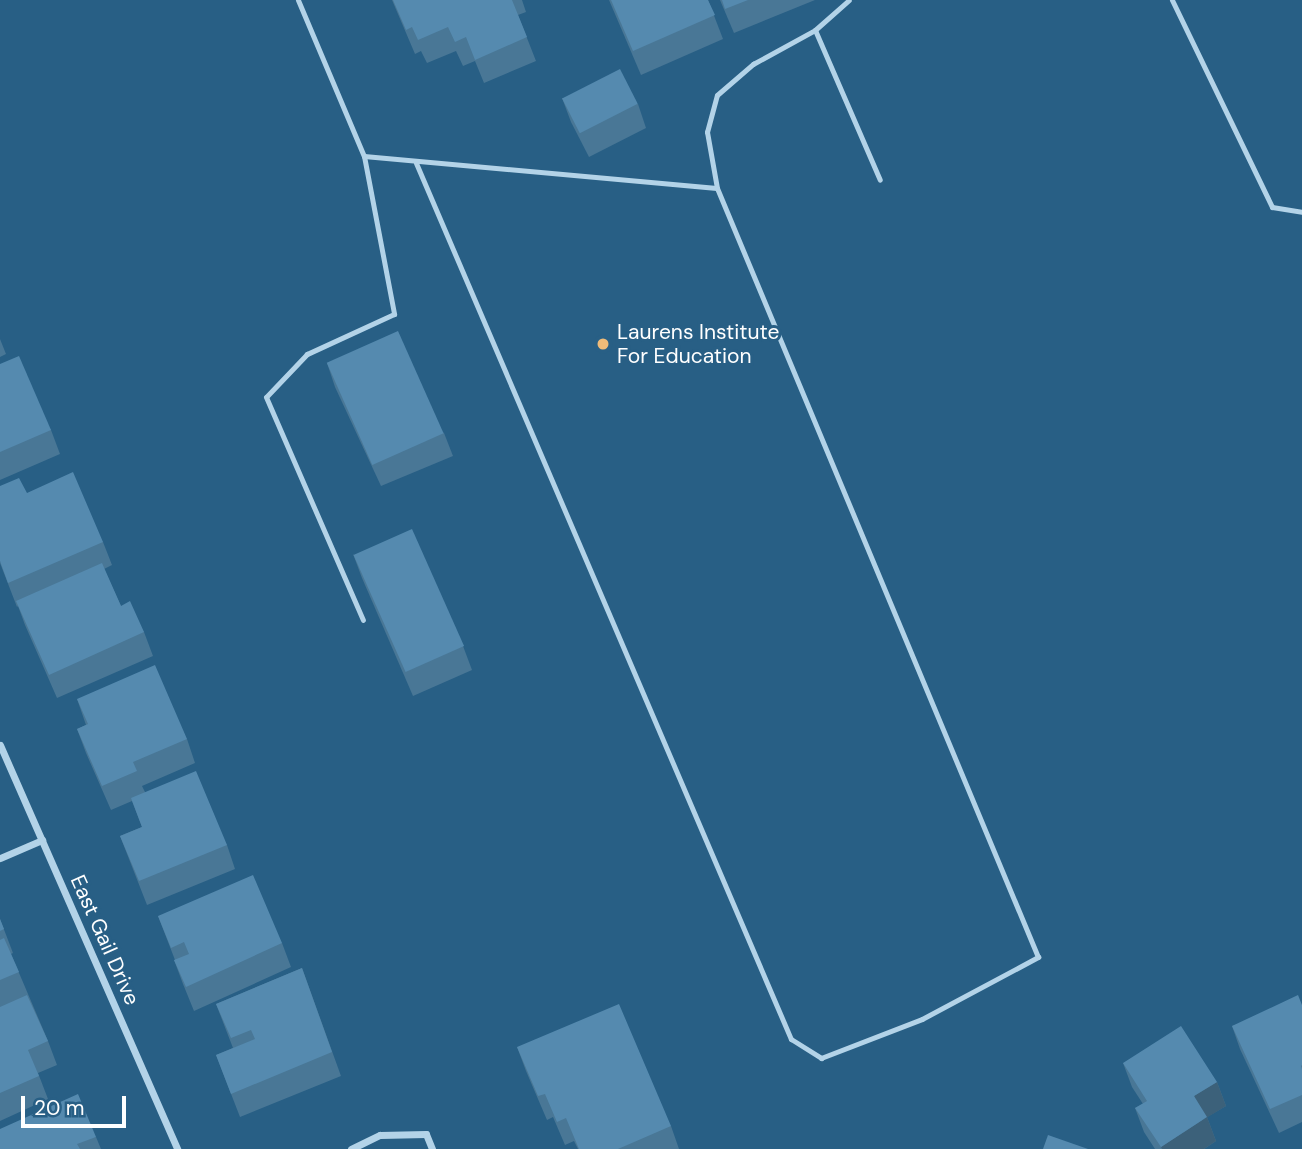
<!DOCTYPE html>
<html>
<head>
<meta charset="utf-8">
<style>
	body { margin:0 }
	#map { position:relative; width:1302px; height:1149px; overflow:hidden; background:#285f85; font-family:"DM Sans",sans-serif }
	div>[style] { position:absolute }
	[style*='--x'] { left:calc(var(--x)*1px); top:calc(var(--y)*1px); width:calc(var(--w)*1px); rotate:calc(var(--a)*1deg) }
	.service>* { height:5px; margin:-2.5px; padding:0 2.5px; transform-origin:2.5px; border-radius:2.5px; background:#b3d3e8 }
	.minor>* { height:7px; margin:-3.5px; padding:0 3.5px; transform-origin:3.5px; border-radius:3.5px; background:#b3d3e8 }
	.wall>* { inset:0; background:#497796 }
	.shaded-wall>* { inset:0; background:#3c617a }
	.building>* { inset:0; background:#558aaf; transform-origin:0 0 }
	.dots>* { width:19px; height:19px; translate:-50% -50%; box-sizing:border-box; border:4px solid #285f85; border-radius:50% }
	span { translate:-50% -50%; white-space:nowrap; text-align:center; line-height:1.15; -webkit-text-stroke:6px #285f85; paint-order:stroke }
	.poi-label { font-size:21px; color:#fff }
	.left { translate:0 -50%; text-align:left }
	.street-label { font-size:21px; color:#fff }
	.scale { position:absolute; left:21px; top:1096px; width:105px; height:32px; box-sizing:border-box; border:4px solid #fff; border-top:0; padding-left:9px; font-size:21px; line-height:24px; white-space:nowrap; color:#fff; -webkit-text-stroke:5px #285f85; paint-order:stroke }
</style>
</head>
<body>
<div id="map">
	<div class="service">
		<div style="--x:298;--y:0;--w:169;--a:67.1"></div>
		<div style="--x:364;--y:156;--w:161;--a:79.2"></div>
		<div style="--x:394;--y:314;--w:96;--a:155.3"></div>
		<div style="--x:307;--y:354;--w:59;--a:133.6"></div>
		<div style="--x:266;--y:397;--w:243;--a:66.5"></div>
		<div style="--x:1172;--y:0;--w:230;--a:64.2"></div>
		<div style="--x:1272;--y:207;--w:30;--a:9"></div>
		<div style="--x:815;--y:30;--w:163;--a:66.6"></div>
		<div style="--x:364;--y:156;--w:354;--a:5.2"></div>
		<div style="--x:416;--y:163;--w:953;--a:66.83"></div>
		<div style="--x:791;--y:1039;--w:36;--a:32"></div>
		<div style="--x:821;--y:1058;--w:108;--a:-21.1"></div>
		<div style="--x:922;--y:1019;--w:132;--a:-28.1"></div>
		<div style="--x:1038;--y:957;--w:833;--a:-112.66"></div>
		<div style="--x:717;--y:188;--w:57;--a:-100.1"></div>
		<div style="--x:707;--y:132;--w:38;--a:-75"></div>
		<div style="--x:717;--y:95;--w:48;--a:-40.7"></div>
		<div style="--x:753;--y:64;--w:71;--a:-28.7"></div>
		<div style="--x:815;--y:30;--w:45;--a:-41.4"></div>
	</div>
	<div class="minor">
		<div style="--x:0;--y:745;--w:441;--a:66.3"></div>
		<div style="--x:0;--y:858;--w:46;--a:-23.2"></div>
		<div style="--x:351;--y:1149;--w:32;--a:-26"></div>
		<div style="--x:380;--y:1135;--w:46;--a:-1.2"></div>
		<div style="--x:426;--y:1134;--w:16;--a:68"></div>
	</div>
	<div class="wall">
		<div style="clip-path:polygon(392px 0,522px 0,526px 12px,518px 15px,536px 61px,484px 83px,475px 61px,463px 66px,456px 51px,427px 63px,421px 51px,415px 54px)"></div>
		<div style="clip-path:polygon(609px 0,708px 0,723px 39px,641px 75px)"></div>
		<div style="clip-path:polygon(720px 0,815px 0,734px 33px)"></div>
		<div style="clip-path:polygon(562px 98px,638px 104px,646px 128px,589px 157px,571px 122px)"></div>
		<div style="clip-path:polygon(0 339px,6px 354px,0 357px)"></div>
		<div style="clip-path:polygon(327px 363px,444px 433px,453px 456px,381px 486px,335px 387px)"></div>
		<div style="clip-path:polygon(0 364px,51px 430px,60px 454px,0 480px)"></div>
		<div style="clip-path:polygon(27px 493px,103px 542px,112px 565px,104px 569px,121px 606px,144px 632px,153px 656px,57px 698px,25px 625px,18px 606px,17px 607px,0 563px)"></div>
		<div style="clip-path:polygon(353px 554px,463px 646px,472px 670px,413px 696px,362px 578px)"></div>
		<div style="clip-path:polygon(77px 699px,187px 739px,195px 763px,142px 786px,145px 792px,227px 845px,235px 869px,147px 905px,120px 836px,142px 827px,132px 801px,111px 810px,86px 753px,77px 729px,86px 725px)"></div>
		<div style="clip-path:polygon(158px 916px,282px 943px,291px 967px,194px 1011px,183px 984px,174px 960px,175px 960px)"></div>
		<div style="clip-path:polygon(0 919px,13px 953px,11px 954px,48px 1041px,57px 1065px,38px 1073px,48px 1099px,0 1121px)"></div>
		<div style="clip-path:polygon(302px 968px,341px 1076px,240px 1117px,216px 1055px,233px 1048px,216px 1004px)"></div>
		<div style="clip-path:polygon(1302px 1005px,1302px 1122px,1279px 1133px,1240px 1049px,1232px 1026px)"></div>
		<div style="clip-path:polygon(517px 1047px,671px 1126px,679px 1149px,578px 1149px,574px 1141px,565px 1145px,553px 1117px,547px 1120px,526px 1071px)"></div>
		<div style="clip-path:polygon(1123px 1063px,1217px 1082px,1226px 1106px,1207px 1117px,1216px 1141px,1204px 1149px,1155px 1149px,1144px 1132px,1135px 1108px,1143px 1104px,1132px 1087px)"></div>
		<div style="clip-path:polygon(96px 1137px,101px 1149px,0 1149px)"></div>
	</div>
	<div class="shaded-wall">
		<div style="clip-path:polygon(1217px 1082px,1226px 1106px,1203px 1120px,1194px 1096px)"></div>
		<div style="clip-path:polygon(1207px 1117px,1216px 1141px,1204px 1149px,1162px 1149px,1161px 1147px)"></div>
	</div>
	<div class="building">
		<div style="clip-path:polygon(393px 0,512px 0,527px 37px,475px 60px,466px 37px,455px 42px,448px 27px,418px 40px,412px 27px,406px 30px)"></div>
		<div style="clip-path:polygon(611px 0,708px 0,715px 15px,633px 51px)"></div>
		<div style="clip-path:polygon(722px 0,748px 0,725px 9px)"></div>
		<div style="left:620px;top:69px;width:39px;height:65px;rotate:63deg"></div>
		<div style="left:398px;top:331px;width:112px;height:78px;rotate:66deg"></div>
		<div style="clip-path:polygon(19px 356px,51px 430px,0 452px,0 364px)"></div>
		<div style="clip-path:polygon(73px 472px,103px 542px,8px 583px,0 561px,0 486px,19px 478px,27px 493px)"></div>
		<div style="left:412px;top:529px;width:128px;height:64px;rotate:66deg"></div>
		<div style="clip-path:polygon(102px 563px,121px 606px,130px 601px,144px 632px,49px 675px,16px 601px)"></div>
		<div style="clip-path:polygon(155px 665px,187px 739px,133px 762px,137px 771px,102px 786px,77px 729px,88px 724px,77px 699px)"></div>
		<div style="clip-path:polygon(196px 771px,227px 845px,139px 881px,120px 836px,142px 827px,131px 798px)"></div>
		<div style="clip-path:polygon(253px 875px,282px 943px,186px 987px,174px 960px,189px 954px,184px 942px,171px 948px,158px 916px)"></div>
		<div style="clip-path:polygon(0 919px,4px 929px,0 931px)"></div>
		<div style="clip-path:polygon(4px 938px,19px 972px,0 980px,0 940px)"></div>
		<div style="clip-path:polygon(302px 968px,332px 1052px,231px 1094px,216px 1055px,255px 1039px,251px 1030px,231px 1038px,216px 1004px)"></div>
		<div style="clip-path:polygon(27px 995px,48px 1041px,28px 1050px,39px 1076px,0 1093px,0 1007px)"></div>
		<div style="clip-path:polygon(1298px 995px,1302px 1005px,1302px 1065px,1301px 1066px,1302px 1069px,1302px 1095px,1270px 1109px,1232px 1026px)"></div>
		<div style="clip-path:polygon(619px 1004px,671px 1126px,618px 1149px,579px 1149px,566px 1118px,557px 1122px,545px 1094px,538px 1096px,517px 1047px)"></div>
		<div style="clip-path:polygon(1181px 1026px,1217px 1082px,1194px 1096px,1207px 1117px,1161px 1147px,1135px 1108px,1147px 1101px,1123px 1063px)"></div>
		<div style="clip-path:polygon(78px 1094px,96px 1137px,77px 1144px,80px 1149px,0 1149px,0 1129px)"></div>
		<div style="clip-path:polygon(1048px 1135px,1088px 1149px,1043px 1149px)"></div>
	</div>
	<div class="dots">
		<div style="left:603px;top:344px;background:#efbb79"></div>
	</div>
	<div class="poi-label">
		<span class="left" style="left:617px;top:344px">Laurens Institute<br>For Education</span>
	</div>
	<div class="street-label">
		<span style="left:105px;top:940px;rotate:66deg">East Gail Drive</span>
	</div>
	<div class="scale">20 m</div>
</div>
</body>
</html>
